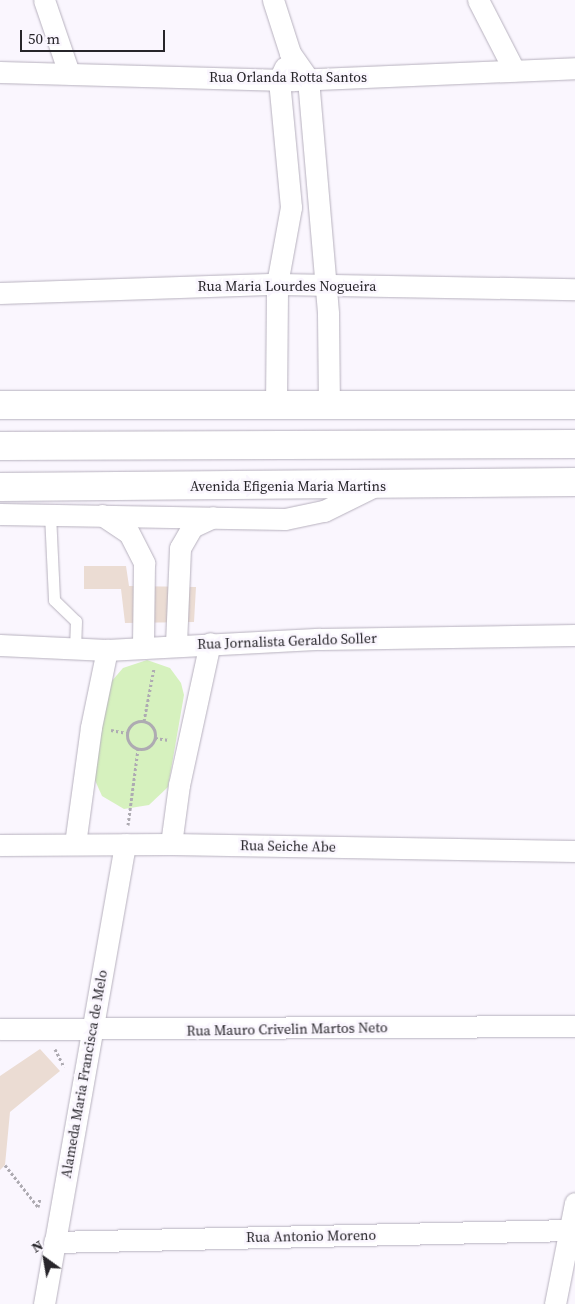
<!DOCTYPE html>
<html>
<head>
<meta charset="utf-8">
<style>
	body { margin:0 }
	#map { position:relative; width:575px; height:1304px; overflow:hidden; background:#faf6fe; font-family:"Source Serif 4",serif }
	div>[style] { position:absolute }
	[style*='--x'] { left:calc(var(--x)*1px); top:calc(var(--y)*1px); width:calc(var(--w)*1px); rotate:calc(var(--a)*1deg) }
	.green>* { inset:0; background:#d6f1be }
	.building>* { inset:0; background:#ebdcd3 }
	.path>* { height:3px; margin-top:-1.5px; transform-origin:0; background:repeating-linear-gradient(90deg,#aeabb2 0 2.5px,transparent 0 5px) }
	.path>.ring { margin:-1.5px; padding:0; box-sizing:content-box; background:none; border:3px solid #aeabb2; border-radius:50% }
	.roads { filter:drop-shadow(0 0 1px #b7b1be) drop-shadow(0 0 1px #b7b1be) }
	.lane>* { height:11px; margin:-5.5px; padding:0 5.5px; transform-origin:5.5px; border-radius:5.5px; background:#fff }
	.street>* { height:21px; margin:-10.5px; padding:0 10.5px; transform-origin:10.5px; border-radius:10.5px; background:#fff }
	.secondary>* { height:28px; margin:-14px; padding:0 14px; transform-origin:14px; border-radius:14px; background:#fff }
	span { translate:-50% -50%; white-space:nowrap; text-align:center; line-height:1.15; -webkit-text-stroke:5px #faf6fe; paint-order:stroke }
	.street-label { font-size:14px; color:#27252a }
	.north { position:absolute; left:20px; top:1234px; width:50px; height:50px; -webkit-text-stroke:4px #faf6fe; paint-order:stroke; rotate:328deg; font-size:14px; font-weight:700; line-height:20px; text-align:center; color:#27252a }
	.north::after { content:''; display:block; margin:auto; width:18px; height:22px; background:#27252a; clip-path:polygon(50% 0,100% 100%,50% 72%,0 100%) }
	.scale { position:absolute; left:20px; top:30px; width:145px; height:22px; box-sizing:border-box; border:2px solid #27252a; border-top:0; padding-left:6px; font-size:15px; line-height:18px; white-space:nowrap; color:#27252a; -webkit-text-stroke:4px #faf6fe; paint-order:stroke }
</style>
</head>
<body>
<div id="map">
	<div class="green">
		<div style="clip-path:polygon(147px 660px,170px 668px,181px 683px,184px 695px,168px 787px,149px 805px,124px 809px,102px 796px,94px 778px,93px 765px,111px 682px,123px 668px)"></div>
	</div>
	<div class="building">
		<div style="clip-path:polygon(84px 566px,126px 566px,129px 586px,196px 587px,194px 622px,125px 623px,121px 589px,84px 589px)"></div>
		<div style="clip-path:polygon(40px 1049px,60px 1071px,10px 1112px,5px 1165px,0 1170px,0 1076px)"></div>
	</div>
	<div class="path">
		<div style="--x:144;--y:721;--w:54;--a:-79.3"></div>
		<div class="ring" style="left:127px;top:721px;width:25px;height:25px"></div>
		<div style="--x:111;--y:730;--w:16;--a:11"></div>
		<div style="--x:155;--y:738;--w:14;--a:8"></div>
		<div style="--x:128;--y:825;--w:77;--a:-82.5"></div>
		<div style="--x:55;--y:1049;--w:20;--a:63"></div>
		<div style="--x:5;--y:1165;--w:53;--a:51.8"></div>
		<div style="--x:38;--y:1207;--w:9;--a:-77"></div>
	</div>
	<div class="roads">
		<div class="lane">
			<div style="--x:50;--y:514;--w:86;--a:87.3"></div>
			<div style="--x:54;--y:600;--w:30;--a:44"></div>
			<div style="--x:76;--y:621;--w:28;--a:92"></div>
		</div>
		<div class="street">
			<div style="--x:44;--y:0;--w:77;--a:71.1"></div>
			<div style="--x:273;--y:0;--w:56;--a:72.2"></div>
			<div style="--x:290;--y:53;--w:32;--a:55"></div>
			<div style="--x:308;--y:79;--w:236;--a:85.1"></div>
			<div style="--x:328;--y:314;--w:91;--a:89.4"></div>
			<div style="--x:478;--y:0;--w:79;--a:62.8"></div>
			<div style="--x:0;--y:72;--w:294;--a:1.6"></div>
			<div style="--x:294;--y:80;--w:281;--a:-2.4"></div>
			<div style="--x:0;--y:293;--w:277;--a:-1.9"></div>
			<div style="--x:277;--y:284;--w:298;--a:1"></div>
			<div style="--x:276;--y:406;--w:122;--a:-89.5"></div>
			<div style="--x:277;--y:284;--w:78;--a:-79.7"></div>
			<div style="--x:291;--y:207;--w:128;--a:-95.4"></div>
			<div style="--x:279;--y:80;--w:14;--a:-65"></div>
			<div style="--x:0;--y:514;--w:285;--a:1"></div>
			<div style="--x:285;--y:519;--w:40;--a:-12"></div>
			<div style="--x:324;--y:511;--w:57;--a:-26.1"></div>
			<div style="--x:102;--y:515;--w:32;--a:34"></div>
			<div style="--x:129;--y:533;--w:34;--a:63"></div>
			<div style="--x:144;--y:563;--w:84;--a:90.7"></div>
			<div style="--x:176;--y:644;--w:96;--a:-87.6"></div>
			<div style="--x:180;--y:548;--w:24;--a:-60"></div>
			<div style="--x:192;--y:527;--w:23;--a:-25"></div>
			<div style="--x:0;--y:645;--w:107;--a:2.7"></div>
			<div style="--x:107;--y:650;--w:213;--a:-3"></div>
			<div style="--x:320;--y:639;--w:255;--a:-0.9"></div>
			<div style="--x:75;--y:844;--w:118;--a:-82.2"></div>
			<div style="--x:91;--y:727;--w:79;--a:-78.3"></div>
			<div style="--x:171;--y:844;--w:60;--a:-82.3"></div>
			<div style="--x:179;--y:785;--w:145;--a:-77.7"></div>
			<div style="--x:0;--y:845;--w:171;--a:-0.3"></div>
			<div style="--x:171;--y:844;--w:404;--a:1"></div>
			<div style="--x:0;--y:1029;--w:575;--a:-0.3"></div>
			<div style="--x:54;--y:1242;--w:515;--a:-1.33"></div>
			<div style="--x:44;--y:1304;--w:467;--a:-80"></div>
			<div style="--x:555;--y:1304;--w:103;--a:-78.8"></div>
		</div>
		<div class="secondary">
			<div style="--x:0;--y:405;--w:575;--a:0"></div>
			<div style="--x:0;--y:446;--w:575;--a:-0.2"></div>
			<div style="--x:0;--y:487;--w:575;--a:-0.5"></div>
		</div>
	</div>
	<div class="street-label">
		<span style="left:288px;top:77px">Rua Orlanda Rotta Santos</span>
		<span style="left:287px;top:286px">Rua Maria Lourdes Nogueira</span>
		<span style="left:288px;top:486px">Avenida Efigenia Maria Martins</span>
		<span style="left:287px;top:641px;rotate:-2deg">Rua Jornalista Geraldo Soller</span>
		<span style="left:288px;top:846px;rotate:1deg">Rua Seiche Abe</span>
		<span style="left:287px;top:1029px;rotate:-1deg">Rua Mauro Crivelin Martos Neto</span>
		<span style="left:84px;top:1074px;rotate:-80deg">Alameda Maria Francisca de Melo</span>
		<span style="left:311px;top:1236px;rotate:-1deg">Rua Antonio Moreno</span>
	</div>
	<div class="north">N</div>
	<div class="scale">50 m</div>
</div>
</body>
</html>
